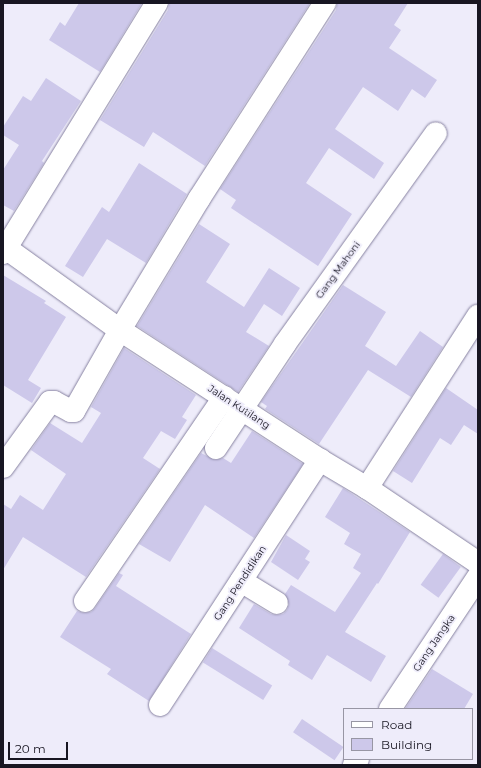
<!DOCTYPE html>
<html>
<head>
<meta charset="utf-8">
<style>
	body { margin:0 }
	#map { position:relative; width:481px; height:768px; overflow:hidden; background:#eeecfa; font-family:Montserrat,sans-serif }
	div>[style] { position:absolute }
	[style*='--x'] { left:calc(var(--x)*1px); top:calc(var(--y)*1px); width:calc(var(--w)*1px); rotate:calc(var(--a)*1deg) }
	.building>* { inset:0; background:#cdc8ea; transform-origin:0 0 }
	.roads { filter:drop-shadow(0 0 1px #8782a1) drop-shadow(0 0 1px #8782a1) }
	.minor>* { height:22px; margin:-11px; padding:0 11px; transform-origin:11px; border-radius:11px; background:#fff }
	span { translate:-50% -50%; white-space:nowrap; text-align:center; line-height:1.15; -webkit-text-stroke:3.5px #eeecfa; paint-order:stroke }
	.street-label { font-size:10px; color:#181622 }
	.frame { position:absolute; inset:0; border:4px solid #181622; pointer-events:none }
	.legend { position:absolute; left:343px; top:708px; width:130px; height:52px; box-sizing:border-box; background:#eeecfa; border:1px solid #9896a4; margin:0; padding:5px 7px; list-style:none; font-size:12px; color:#181622 }
	.legend li { display:flex; align-items:center; gap:8px; height:20px }
	.legend b { width:20px; border:1px solid #9896a4 }
	.scale { position:absolute; left:8px; top:742px; width:60px; height:18px; box-sizing:border-box; border:2px solid #181622; border-top:0; padding-left:5px; font-size:12px; line-height:14px; white-space:nowrap; color:#181622; -webkit-text-stroke:3px #eeecfa; paint-order:stroke }
</style>
</head>
<body>
<div id="map">
	<div class="building">
		<div style="clip-path:polygon(79px 3px,142px 3px,100px 72px,49px 40px,60px 22px,65px 26px)"></div>
		<div style="clip-path:polygon(169px 3px,310px 3px,205px 166px,153px 132px,144px 147px,100px 120px,168px 10px)"></div>
		<div style="clip-path:polygon(337px 3px,408px 3px,394px 25px,401px 30px,389px 48px,437px 80px,425px 98px,412px 89px,398px 111px,363px 87px,335px 129px,384px 163px,374px 179px,329px 148px,306px 183px,352px 214px,318px 266px,231px 208px,236px 200px,220px 189px,336px 10px)"></div>
		<div style="clip-path:polygon(46px 78px,81px 101px,42px 161px,44px 163px,14px 211px,3px 205px,3px 170px,19px 145px,3px 135px,3px 127px,23px 96px,31px 101px)"></div>
		<div style="clip-path:polygon(139px 163px,187px 194px,146px 263px,107px 239px,83px 277px,65px 266px,102px 207px,109px 212px)"></div>
		<div style="clip-path:polygon(199px 224px,230px 244px,206px 282px,244px 307px,269px 268px,300px 288px,282px 316px,264px 304px,246px 332px,269px 346px,238px 392px,137px 326px)"></div>
		<div style="clip-path:polygon(3px 275px,46px 301px,44px 303px,66px 317px,28px 380px,41px 388px,32px 403px,3px 385px)"></div>
		<div style="clip-path:polygon(343px 285px,386px 312px,365px 346px,396px 366px,420px 331px,443px 347px,411px 397px,368px 370px,319px 444px,265px 409px,267px 406px,261px 402px)"></div>
		<div style="clip-path:polygon(124px 348px,196px 395px,182px 417px,187px 420px,175px 439px,161px 431px,143px 458px,160px 469px,86px 577px,23px 537px,3px 570px,3px 504px,11px 509px,20px 495px,43px 510px,66px 474px,31px 450px,50px 423px,82px 443px,101px 413px,91px 407px)"></div>
		<div style="clip-path:polygon(446px 388px,478px 410px,478px 434px,464px 425px,451px 445px,440px 438px,412px 483px,393px 471px)"></div>
		<div style="clip-path:polygon(252px 431px,303px 464px,254px 538px,205px 505px,170px 562px,139px 544px,201px 453px,215px 460px,223px 458px,231px 463px)"></div>
		<div style="clip-path:polygon(343px 488px,410px 532px,378px 584px,377px 583px,345px 632px,386px 656px,371px 682px,327px 655px,312px 680px,288px 665px,290px 661px,239px 628px,254px 604px,271px 614px,277px 615px,283px 614px,287px 610px,289px 604px,285px 594px,291px 585px,335px 612px,361px 573px,353px 568px,361px 554px,344px 544px,350px 533px,325px 517px)"></div>
		<div style="clip-path:polygon(286px 535px,310px 551px,305px 559px,310px 562px,298px 580px,271px 562px)"></div>
		<div style="left:443px;top:554px;width:22px;height:38px;rotate:36deg"></div>
		<div style="clip-path:polygon(119px 573px,123px 575px,116px 586px,191px 634px,149px 701px,107px 674px,111px 669px,60px 637px,77px 611px,84px 613px,91px 612px,95px 608px)"></div>
		<div style="left:212px;top:648px;width:71px;height:17px;rotate:32deg"></div>
		<div style="clip-path:polygon(432px 669px,473px 694px,464px 709px,405px 709px)"></div>
		<div style="left:302px;top:719px;width:50px;height:16px;rotate:34deg"></div>
	</div>
	<div class="roads">
		<div class="minor">
			<div style="--x:3;--y:246;--w:144;--a:35.7"></div>
			<div style="--x:120;--y:330;--w:239;--a:33"></div>
			<div style="--x:320;--y:460;--w:55;--a:30.8"></div>
			<div style="--x:367;--y:488;--w:134;--a:34"></div>
			<div style="--x:3;--y:253;--w:294;--a:-58.4"></div>
			<div style="--x:216;--y:448;--w:125;--a:-56.4"></div>
			<div style="--x:285;--y:344;--w:259;--a:-54.4"></div>
			<div style="--x:3;--y:467;--w:80;--a:-54.1"></div>
			<div style="--x:50;--y:402;--w:4;--a:0"></div>
			<div style="--x:54;--y:402;--w:19;--a:28"></div>
			<div style="--x:71;--y:411;--w:3;--a:0"></div>
			<div style="--x:74;--y:411;--w:93;--a:-60.4"></div>
			<div style="--x:120;--y:330;--w:153;--a:-58.9"></div>
			<div style="--x:199;--y:199;--w:233;--a:-57.3"></div>
			<div style="--x:367;--y:488;--w:205;--a:-57.2"></div>
			<div style="--x:241;--y:581;--w:42;--a:31.4"></div>
			<div style="--x:85;--y:601;--w:247;--a:-55.7"></div>
			<div style="--x:160;--y:705;--w:293;--a:-56.9"></div>
			<div style="--x:390;--y:709;--w:159;--a:-56.3"></div>
			<div style="--x:354;--y:765;--w:7;--a:-56"></div>
		</div>
	</div>
	<div class="street-label">
		<span style="left:338px;top:270px;rotate:-54deg">Gang Mahoni</span>
		<span style="left:239px;top:407px;rotate:33deg">Jalan Kutilang</span>
		<span style="left:240px;top:583px;rotate:-57deg">Gang Pendidikan</span>
		<span style="left:434px;top:643px;rotate:-56deg">Gang Jangka</span>
	</div>
	<div class="frame"></div>
	<ul class="legend">
	<li><b style="height:5px;background:#fff"></b>Road</li>
	<li><b style="height:11px;background:#cdc8ea"></b>Building</li>
	</ul>
	<div class="scale">20 m</div>
</div>
</body>
</html>
